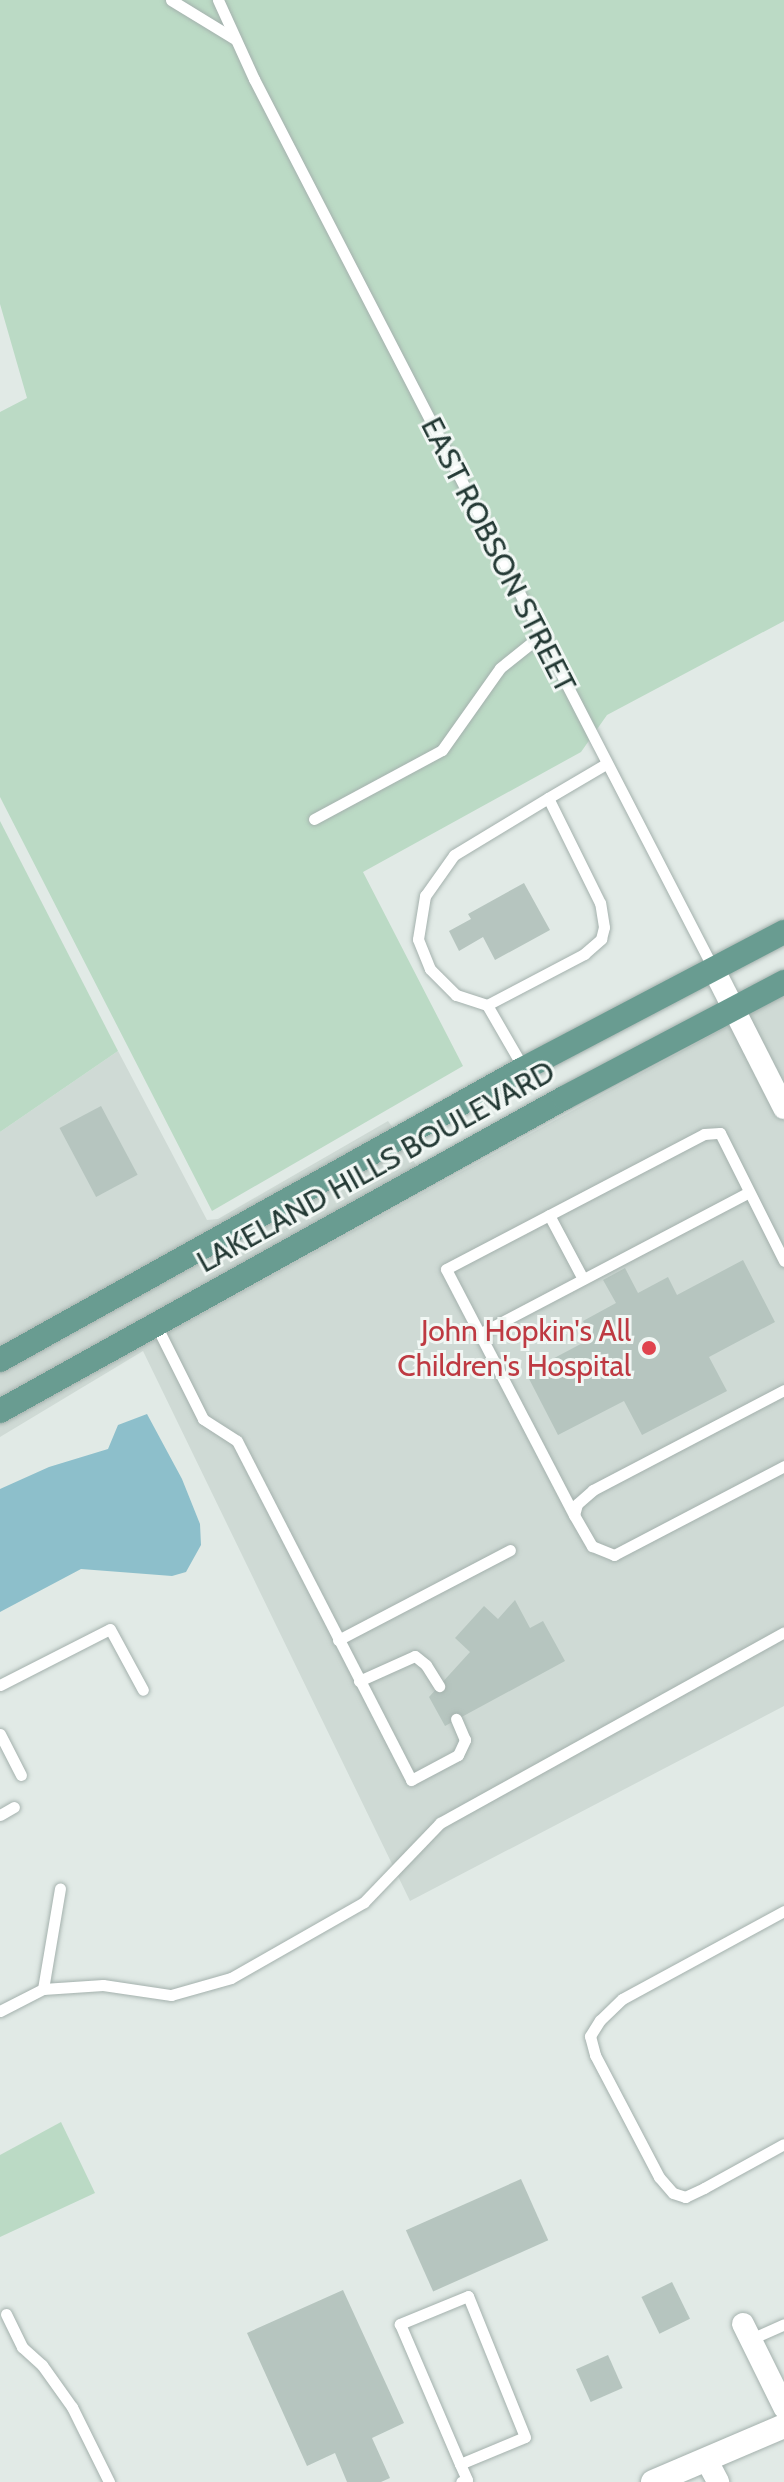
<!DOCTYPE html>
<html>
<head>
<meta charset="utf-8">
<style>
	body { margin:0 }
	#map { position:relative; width:784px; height:2482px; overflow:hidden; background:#e1eae6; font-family:Cabin,sans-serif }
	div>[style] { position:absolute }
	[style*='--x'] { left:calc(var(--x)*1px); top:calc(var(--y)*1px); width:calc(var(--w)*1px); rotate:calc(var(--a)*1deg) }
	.built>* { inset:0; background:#cfdad5 }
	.green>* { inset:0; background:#bbdac5 }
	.water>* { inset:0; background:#8dbfcb }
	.building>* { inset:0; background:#b6c5bf; transform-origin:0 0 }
	.roads { filter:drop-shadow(0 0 2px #a4b1ad) drop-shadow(0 0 2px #a4b1ad) }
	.lane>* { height:11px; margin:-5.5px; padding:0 5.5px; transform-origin:5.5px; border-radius:5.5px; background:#fff }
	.street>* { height:22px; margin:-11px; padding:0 11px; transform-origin:11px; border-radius:11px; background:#fff }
	.secondary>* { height:24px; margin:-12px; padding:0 12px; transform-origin:12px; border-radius:12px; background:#fff }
	.primary>* { height:24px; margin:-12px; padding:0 12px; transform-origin:12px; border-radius:12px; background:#699c91 }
	.dots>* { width:22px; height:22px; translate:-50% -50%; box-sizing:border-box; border:4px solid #f1f7f4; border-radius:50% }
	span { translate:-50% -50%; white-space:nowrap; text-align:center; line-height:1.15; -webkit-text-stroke:6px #f1f7f4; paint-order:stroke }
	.street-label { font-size:30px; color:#233934 }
	.health-label { font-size:30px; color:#be3a42 }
	.right { translate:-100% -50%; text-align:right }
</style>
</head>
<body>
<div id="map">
	<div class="built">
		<div style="clip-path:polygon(784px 995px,784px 1706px,410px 1901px,143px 1351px,0 1437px,0 1424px)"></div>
		<div style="clip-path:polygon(118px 1051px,207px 1220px,218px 1219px,388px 1121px,393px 1128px,0 1347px,0 1132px)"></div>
		<div style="clip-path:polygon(405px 1148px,418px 1168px,0 1397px,0 1373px)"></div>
	</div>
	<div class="green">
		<div style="clip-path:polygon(0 0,784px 0,784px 621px,607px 715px,581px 752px,363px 872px,463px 1066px,212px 1211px,0 797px,0 412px,27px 398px,0 304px)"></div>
		<div style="clip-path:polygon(0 821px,118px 1051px,0 1132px)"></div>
		<div style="clip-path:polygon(61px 2122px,95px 2193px,0 2237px,0 2155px)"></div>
	</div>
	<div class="water">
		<div style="clip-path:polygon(147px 1414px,182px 1479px,200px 1524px,201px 1545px,186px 1572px,172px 1576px,81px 1569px,0 1612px,0 1489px,49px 1467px,108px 1449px,118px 1425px)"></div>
	</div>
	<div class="building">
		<div style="clip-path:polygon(524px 883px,550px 930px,495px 960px,483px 937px,459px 951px,449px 931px,471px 919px,468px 914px)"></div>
		<div style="left:101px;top:1106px;width:78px;height:47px;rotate:62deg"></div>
		<div style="clip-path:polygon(743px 1260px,775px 1322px,709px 1357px,727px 1391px,642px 1435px,624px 1401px,558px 1435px,526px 1373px,592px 1338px,583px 1321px,616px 1303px,603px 1280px,625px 1268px,638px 1293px,668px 1277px,677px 1295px)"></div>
		<div style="clip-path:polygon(515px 1600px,530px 1628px,543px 1621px,565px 1661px,445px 1726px,429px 1697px,470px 1652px,455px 1638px,484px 1606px,498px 1619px)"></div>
		<div style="left:521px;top:2179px;width:67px;height:126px;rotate:66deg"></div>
		<div style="left:672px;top:2282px;width:41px;height:34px;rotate:64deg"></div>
		<div style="clip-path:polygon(343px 2290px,404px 2423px,372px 2438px,390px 2478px,381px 2482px,347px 2482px,335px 2453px,307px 2466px,247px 2333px)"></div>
		<div style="left:608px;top:2355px;width:36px;height:35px;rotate:66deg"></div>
	</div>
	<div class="roads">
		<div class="lane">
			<div style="--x:171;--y:0;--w:75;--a:31.4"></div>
			<div style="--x:218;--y:0;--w:87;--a:65.5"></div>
			<div style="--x:254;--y:79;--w:1001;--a:62.69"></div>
			<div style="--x:314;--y:819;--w:145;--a:-28.3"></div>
			<div style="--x:442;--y:750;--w:100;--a:-54.7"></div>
			<div style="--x:500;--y:668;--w:51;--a:-38.7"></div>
			<div style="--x:487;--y:1005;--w:33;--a:-162"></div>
			<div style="--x:456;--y:995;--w:37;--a:-135"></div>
			<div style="--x:430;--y:969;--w:32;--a:-112"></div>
			<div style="--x:418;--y:939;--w:44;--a:-80.8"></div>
			<div style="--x:425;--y:896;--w:50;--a:-54.7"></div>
			<div style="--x:454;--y:855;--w:110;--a:-31.2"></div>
			<div style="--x:524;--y:1069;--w:74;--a:-120"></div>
			<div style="--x:487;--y:1005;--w:110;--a:-27.7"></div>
			<div style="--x:584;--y:954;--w:23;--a:-41"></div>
			<div style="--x:601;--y:939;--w:12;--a:-76"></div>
			<div style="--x:604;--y:927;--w:24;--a:-99"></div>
			<div style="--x:600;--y:903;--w:117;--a:-116.3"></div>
			<div style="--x:548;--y:798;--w:67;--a:-30.4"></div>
			<div style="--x:549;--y:1215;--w:72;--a:62"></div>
			<div style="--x:156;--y:1325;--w:105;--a:63.4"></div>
			<div style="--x:203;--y:1419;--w:40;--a:32.9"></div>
			<div style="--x:237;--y:1441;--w:381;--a:62.8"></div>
			<div style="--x:411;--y:1780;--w:53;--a:-28"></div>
			<div style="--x:458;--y:1755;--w:17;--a:-65"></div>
			<div style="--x:465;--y:1740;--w:23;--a:-113"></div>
			<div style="--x:479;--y:1334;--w:305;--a:-27.7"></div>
			<div style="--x:784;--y:1390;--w:216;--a:152.4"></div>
			<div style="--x:593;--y:1490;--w:21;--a:139"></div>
			<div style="--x:577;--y:1504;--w:11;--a:105"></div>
			<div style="--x:574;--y:1515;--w:36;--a:60"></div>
			<div style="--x:592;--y:1546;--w:24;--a:22"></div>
			<div style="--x:614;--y:1555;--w:192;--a:-27.6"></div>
			<div style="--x:574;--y:1515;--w:277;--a:-117.5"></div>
			<div style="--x:446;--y:1269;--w:291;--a:-27.6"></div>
			<div style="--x:704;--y:1134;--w:16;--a:-4"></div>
			<div style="--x:720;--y:1133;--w:143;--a:63.4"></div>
			<div style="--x:338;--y:1640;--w:194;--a:-27.6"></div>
			<div style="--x:359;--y:1681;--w:61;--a:-24.1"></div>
			<div style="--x:415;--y:1656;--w:14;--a:39"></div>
			<div style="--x:426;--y:1665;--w:25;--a:58"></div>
			<div style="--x:0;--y:1685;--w:123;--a:-27"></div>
			<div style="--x:110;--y:1629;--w:69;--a:61.6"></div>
			<div style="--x:0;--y:1734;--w:46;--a:62.9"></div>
			<div style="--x:0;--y:1815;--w:16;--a:-30"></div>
			<div style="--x:784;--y:1911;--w:184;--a:151.5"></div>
			<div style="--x:622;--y:1999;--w:30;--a:136"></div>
			<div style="--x:600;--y:2020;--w:19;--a:122"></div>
			<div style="--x:590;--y:2036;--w:20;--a:75"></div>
			<div style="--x:595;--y:2055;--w:138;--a:62.3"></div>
			<div style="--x:659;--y:2177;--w:21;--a:49"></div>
			<div style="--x:673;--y:2193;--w:13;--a:18"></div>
			<div style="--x:685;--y:2197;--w:21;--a:-25"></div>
			<div style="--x:704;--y:2188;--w:91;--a:-28.8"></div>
			<div style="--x:43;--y:1989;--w:102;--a:-80.4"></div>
			<div style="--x:0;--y:2011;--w:48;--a:-27.1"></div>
			<div style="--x:43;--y:1989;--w:60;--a:-3.8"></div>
			<div style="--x:103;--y:1985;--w:69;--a:8.4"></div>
			<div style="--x:171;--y:1995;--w:62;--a:-15.8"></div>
			<div style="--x:231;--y:1978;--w:153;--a:-29.7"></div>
			<div style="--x:364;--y:1902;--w:110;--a:-46.1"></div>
			<div style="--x:440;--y:1823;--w:393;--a:-29"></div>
			<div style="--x:6;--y:2314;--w:37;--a:64"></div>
			<div style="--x:22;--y:2347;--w:27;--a:42"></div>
			<div style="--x:42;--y:2365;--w:52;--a:54.5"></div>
			<div style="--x:72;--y:2407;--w:84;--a:63.7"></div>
			<div style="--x:751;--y:2339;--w:36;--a:-24"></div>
			<div style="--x:460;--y:2464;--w:70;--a:-22.6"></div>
			<div style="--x:525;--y:2437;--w:152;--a:-112"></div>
			<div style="--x:468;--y:2296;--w:74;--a:157.6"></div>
			<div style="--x:400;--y:2324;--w:152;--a:66.8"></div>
			<div style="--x:460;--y:2464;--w:17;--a:66"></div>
			<div style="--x:467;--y:2480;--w:6;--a:162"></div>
		</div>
		<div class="street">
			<div style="--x:713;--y:968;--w:157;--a:63.1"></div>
			<div style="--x:743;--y:2324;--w:93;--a:63.7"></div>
			<div style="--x:706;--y:2459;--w:26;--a:62"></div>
		</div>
		<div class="secondary">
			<div style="--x:653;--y:2482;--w:142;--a:-23.1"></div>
		</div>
		<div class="primary">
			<div style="--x:0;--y:1360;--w:596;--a:-29.1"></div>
			<div style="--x:521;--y:1070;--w:297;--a:-27.7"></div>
			<div style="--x:0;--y:1411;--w:645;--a:-29.03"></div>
			<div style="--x:564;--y:1098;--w:249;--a:-27.8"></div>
		</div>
	</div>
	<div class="dots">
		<div style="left:649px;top:1348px;background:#e0444e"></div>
	</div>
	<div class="street-label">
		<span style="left:498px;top:555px;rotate:63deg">EAST ROBSON STREET</span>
		<span style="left:376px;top:1167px;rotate:-29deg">LAKELAND HILLS BOULEVARD</span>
	</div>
	<div class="health-label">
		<span class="right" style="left:631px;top:1348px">John Hopkin's All<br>Children's Hospital</span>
	</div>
</div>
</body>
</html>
